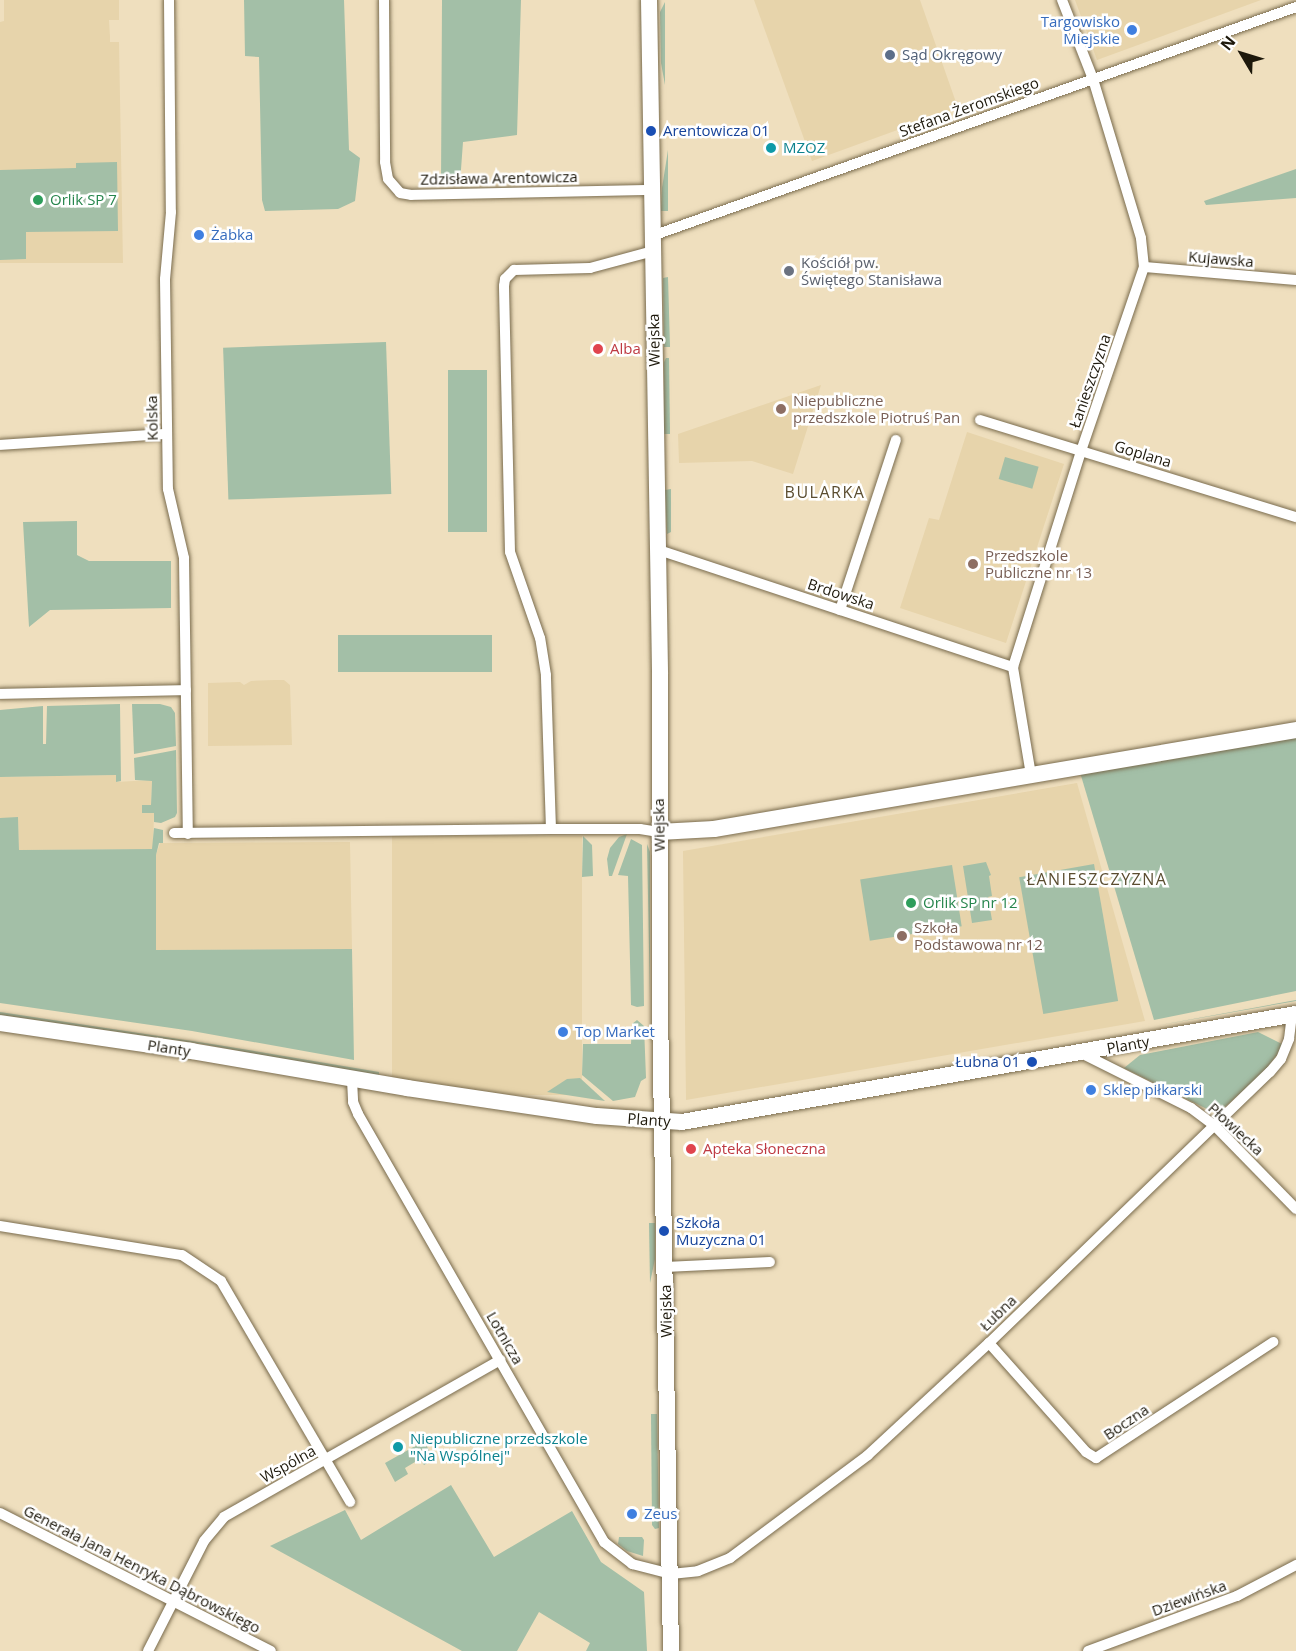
<!DOCTYPE html>
<html>
<head>
<meta charset="utf-8">
<style>
	body { margin:0 }
	#map { position:relative; width:1296px; height:1651px; overflow:hidden; background:#efdfbe; font-family:"Open Sans",sans-serif }
	div>[style] { position:absolute }
	[style*='--x'] { left:calc(var(--x)*1px); top:calc(var(--y)*1px); width:calc(var(--w)*1px); rotate:calc(var(--a)*1deg) }
	.built>* { inset:0; background:#e7d4ab; transform-origin:0 0 }
	.green>* { inset:0; background:#a3bfa7; transform-origin:0 0 }
	.roads { filter:drop-shadow(0 0 2px #796b4d) drop-shadow(0 0 2px #796b4d) }
	.street>* { height:10px; margin:-5px; padding:0 5px; transform-origin:5px; border-radius:5px; background:#fff }
	.secondary>* { height:16px; margin:-8px; padding:0 8px; transform-origin:8px; border-radius:8px; background:#fff }
	.dots>* { width:16px; height:16px; translate:-50% -50%; box-sizing:border-box; border:3px solid #fff; border-radius:50% }
	span { translate:-50% -50%; white-space:nowrap; text-align:center; line-height:1.15; -webkit-text-stroke:5px #fff; paint-order:stroke }
	.shop-label { font-size:15px; color:#366cbe }
	.right { translate:-100% -50%; text-align:right }
	.left { translate:0 -50%; text-align:left }
	.service-label { font-size:15px; color:#4e5e75 }
	.street-label { font-size:15px; color:#1d180b }
	.transit-label { font-size:15px; color:#164399 }
	.culture-label { font-size:15px; color:#0d838f }
	.leisure-label { font-size:15px; color:#27864d }
	.worship-label { font-size:15px; color:#5b616d }
	.health-label { font-size:15px; color:#be3a42 }
	.education-label { font-size:15px; color:#785e54 }
	.neighbourhood-label { font-size:16px; color:#5b4d30; letter-spacing:1.5px }
	.north { position:absolute; left:1212px; top:24px; width:60px; height:60px; -webkit-text-stroke:4px #fff; paint-order:stroke; rotate:308deg; font-size:16px; font-weight:700; line-height:24px; text-align:center; color:#1d180b }
	.north::after { content:''; display:block; margin:auto; width:21px; height:27px; background:#1d180b; clip-path:polygon(50% 0,100% 100%,50% 72%,0 100%) }
</style>
</head>
<body>
<div id="map">
	<div class="built">
		<div style="clip-path:polygon(4px 0,119px 0,119px 20px,109px 20px,110px 37px,110px 42px,119px 42px,123px 263px,0 263px,0 22px,4px 21px)"></div>
		<div style="clip-path:polygon(754px 0,920px 0,958px 108px,812px 161px)"></div>
		<div style="clip-path:polygon(1075px 0,1261px 0,1097px 60px)"></div>
		<div style="clip-path:polygon(821px 385px,793px 474px,752px 461px,679px 463px,678px 434px)"></div>
		<div style="clip-path:polygon(967px 432px,1064px 464px,1006px 643px,900px 608px,929px 518px,939px 520px)"></div>
		<div style="clip-path:polygon(274px 680px,284px 680px,290px 685px,292px 745px,208px 746px,208px 683px,240px 682px,244px 685px,251px 681px)"></div>
		<div style="clip-path:polygon(116px 775px,116px 782px,152px 780px,151px 805px,142px 813px,154px 813px,153px 849px,19px 850px,18px 818px,0 818px,0 777px)"></div>
		<div style="clip-path:polygon(1077px 783px,1145px 1021px,686px 1100px,683px 851px)"></div>
		<div style="left:582px;top:836px;width:259px;height:190px;rotate:90deg"></div>
		<div style="clip-path:polygon(350px 842px,352px 949px,156px 950px,156px 855px,160px 843px)"></div>
	</div>
	<div class="green">
		<div style="clip-path:polygon(244px 0,344px 0,349px 150px,360px 158px,355px 201px,338px 209px,265px 211px,262px 200px,259px 57px,245px 56px)"></div>
		<div style="clip-path:polygon(442px 0,521px 0,517px 135px,463px 142px,460px 183px,441px 183px)"></div>
		<div style="clip-path:polygon(665px 2px,665px 85px,661px 63px,660px 12px)"></div>
		<div style="clip-path:polygon(668px 150px,668px 211px,661px 211px,662px 188px)"></div>
		<div style="clip-path:polygon(117px 162px,118px 231px,26px 232px,26px 259px,0 260px,0 170px,76px 168px,76px 163px)"></div>
		<div style="clip-path:polygon(1296px 169px,1296px 198px,1206px 205px,1204px 201px)"></div>
		<div style="clip-path:polygon(668px 277px,670px 347px,664px 347px,663px 278px)"></div>
		<div style="left:386px;top:342px;width:152px;height:163px;rotate:88deg"></div>
		<div style="clip-path:polygon(666px 358px,669px 358px,670px 434px,664px 434px,664px 362px)"></div>
		<div style="left:487px;top:370px;width:162px;height:39px;rotate:90deg"></div>
		<div style="left:1005px;top:457px;width:35px;height:23px;rotate:16deg"></div>
		<div style="clip-path:polygon(671px 489px,671px 532px,667px 534px,665px 490px)"></div>
		<div style="clip-path:polygon(77px 521px,77px 555px,89px 561px,171px 561px,171px 608px,50px 610px,29px 627px,23px 522px)"></div>
		<div style="left:492px;top:635px;width:37px;height:154px;rotate:90deg"></div>
		<div style="clip-path:polygon(120px 704px,121px 781px,116px 782px,116px 775px,0 777px,0 710px,43px 706px,43px 744px,46px 744px,47px 706px)"></div>
		<div style="clip-path:polygon(132px 704px,160px 704px,171px 707px,175px 713px,176px 746px,134px 754px)"></div>
		<div style="clip-path:polygon(1296px 735px,1296px 991px,1154px 1020px,1079px 769px)"></div>
		<div style="clip-path:polygon(176px 750px,177px 813px,175px 817px,161px 823px,154px 822px,154px 813px,142px 813px,142px 805px,151px 805px,152px 781px,135px 780px,134px 758px)"></div>
		<div style="clip-path:polygon(18px 817px,19px 850px,152px 849px,154px 828px,163px 830px,163px 843px,159px 843px,156px 855px,156px 950px,352px 949px,354px 1060px,192px 1031px,0 1003px,0 818px)"></div>
		<div style="clip-path:polygon(627px 834px,612px 876px,609px 876px,607px 859px,610px 848px,619px 837px)"></div>
		<div style="clip-path:polygon(583px 836px,592px 845px,593px 876px,582px 877px)"></div>
		<div style="clip-path:polygon(631px 839px,642px 845px,644px 1006px,637px 1007px,631px 1005px,628px 876px,618px 875px)"></div>
		<div style="clip-path:polygon(647px 844px,650px 852px,650px 1001px)"></div>
		<div style="clip-path:polygon(986px 862px,991px 875px,989px 876px,992px 896px,988px 897px,992px 920px,972px 923px,963px 866px)"></div>
		<div style="left:1094px;top:864px;width:139px;height:76px;rotate:80deg"></div>
		<div style="left:952px;top:865px;width:62px;height:93px;rotate:81deg"></div>
		<div style="clip-path:polygon(1296px 1000px,1296px 1001px,1155px 1026px)"></div>
		<div style="clip-path:polygon(0 1012px,218px 1045px,379px 1072px,379px 1077px,202px 1044px,0 1015px)"></div>
		<div style="clip-path:polygon(637px 1020px,644px 1026px,646px 1078px,641px 1081px,635px 1097px,613px 1101px,582px 1075px,583px 1044px,631px 1044px,632px 1024px)"></div>
		<div style="clip-path:polygon(1258px 1032px,1282px 1044px,1281px 1049px,1264px 1072px,1217px 1114px,1124px 1068px,1140px 1055px)"></div>
		<div style="clip-path:polygon(580px 1078px,605px 1101px,547px 1092px,567px 1079px)"></div>
		<div style="clip-path:polygon(649px 1223px,655px 1223px,655px 1259px,650px 1283px)"></div>
		<div style="clip-path:polygon(651px 1414px,657px 1414px,659px 1528px,655px 1529px,652px 1525px)"></div>
		<div style="clip-path:polygon(421px 1436px,434px 1459px,424px 1465px,420px 1459px,405px 1468px,408px 1474px,395px 1482px,385px 1463px,417px 1445px,414px 1440px)"></div>
		<div style="clip-path:polygon(451px 1485px,494px 1557px,572px 1511px,601px 1562px,644px 1592px,647px 1651px,586px 1651px,590px 1643px,539px 1612px,517px 1651px,462px 1651px,270px 1546px,345px 1510px,361px 1540px)"></div>
		<div style="clip-path:polygon(619px 1537px,642px 1537px,644px 1540px,643px 1556px,627px 1551px,618px 1544px)"></div>
	</div>
	<div class="roads">
		<div class="street">
			<div style="--x:169;--y:0;--w:212;--a:89.5"></div>
			<div style="--x:171;--y:212;--w:67;--a:95.1"></div>
			<div style="--x:165;--y:279;--w:210;--a:89.2"></div>
			<div style="--x:168;--y:489;--w:71;--a:76.9"></div>
			<div style="--x:184;--y:558;--w:276;--a:89.2"></div>
			<div style="--x:384;--y:0;--w:162;--a:89.6"></div>
			<div style="--x:385;--y:162;--w:17;--a:80"></div>
			<div style="--x:388;--y:179;--w:18;--a:49"></div>
			<div style="--x:400;--y:193;--w:11;--a:10"></div>
			<div style="--x:411;--y:195;--w:241;--a:-1.2"></div>
			<div style="--x:652;--y:236;--w:684;--a:-19.57"></div>
			<div style="--x:1144;--y:267;--w:153;--a:4.9"></div>
			<div style="--x:980;--y:420;--w:331;--a:17.1"></div>
			<div style="--x:0;--y:445;--w:167;--a:-3.8"></div>
			<div style="--x:659;--y:550;--w:373;--a:18.3"></div>
			<div style="--x:840;--y:610;--w:179;--a:-71.8"></div>
			<div style="--x:0;--y:694;--w:186;--a:-1.2"></div>
			<div style="--x:1031;--y:775;--w:109;--a:-99.5"></div>
			<div style="--x:1013;--y:667;--w:226;--a:-72.5"></div>
			<div style="--x:1081;--y:451;--w:194;--a:-71.1"></div>
			<div style="--x:1144;--y:267;--w:29;--a:-96"></div>
			<div style="--x:1141;--y:238;--w:166;--a:-106.8"></div>
			<div style="--x:1093;--y:79;--w:85;--a:-111.4"></div>
			<div style="--x:551;--y:829;--w:154;--a:-91.9"></div>
			<div style="--x:546;--y:675;--w:37;--a:-99"></div>
			<div style="--x:540;--y:638;--w:91;--a:-109.2"></div>
			<div style="--x:510;--y:552;--w:266;--a:-91.3"></div>
			<div style="--x:504;--y:286;--w:7;--a:-82"></div>
			<div style="--x:505;--y:279;--w:13;--a:-45"></div>
			<div style="--x:514;--y:270;--w:76;--a:-1.5"></div>
			<div style="--x:590;--y:268;--w:65;--a:-15.1"></div>
			<div style="--x:174;--y:833;--w:377;--a:-0.6"></div>
			<div style="--x:551;--y:829;--w:89;--a:0"></div>
			<div style="--x:640;--y:829;--w:19;--a:9"></div>
			<div style="--x:1081;--y:1053;--w:123;--a:26.6"></div>
			<div style="--x:1191;--y:1108;--w:30;--a:37"></div>
			<div style="--x:1215;--y:1126;--w:116;--a:45.7"></div>
			<div style="--x:352;--y:1080;--w:22;--a:87"></div>
			<div style="--x:353;--y:1102;--w:13;--a:67"></div>
			<div style="--x:358;--y:1114;--w:494;--a:60.1"></div>
			<div style="--x:604;--y:1542;--w:36;--a:38"></div>
			<div style="--x:632;--y:1564;--w:40;--a:14.4"></div>
			<div style="--x:671;--y:1574;--w:27;--a:-6"></div>
			<div style="--x:698;--y:1571;--w:35;--a:-22"></div>
			<div style="--x:730;--y:1558;--w:172;--a:-36.7"></div>
			<div style="--x:868;--y:1455;--w:165;--a:-42.8"></div>
			<div style="--x:989;--y:1343;--w:390;--a:-44"></div>
			<div style="--x:1270;--y:1072;--w:17;--a:-50"></div>
			<div style="--x:1281;--y:1059;--w:22;--a:-68"></div>
			<div style="--x:1289;--y:1039;--w:24;--a:-83"></div>
			<div style="--x:0;--y:1226;--w:184;--a:9.1"></div>
			<div style="--x:182;--y:1255;--w:47;--a:33.7"></div>
			<div style="--x:221;--y:1281;--w:256;--a:59.7"></div>
			<div style="--x:665;--y:1267;--w:105;--a:-2.7"></div>
			<div style="--x:989;--y:1343;--w:146;--a:48.3"></div>
			<div style="--x:1086;--y:1452;--w:12;--a:31"></div>
			<div style="--x:1096;--y:1458;--w:212;--a:-33.2"></div>
			<div style="--x:0;--y:1513;--w:304;--a:27"></div>
			<div style="--x:148;--y:1651;--w:123;--a:-63"></div>
			<div style="--x:204;--y:1541;--w:31;--a:-50"></div>
			<div style="--x:224;--y:1517;--w:318;--a:-29.6"></div>
			<div style="--x:1088;--y:1651;--w:159;--a:-20.3"></div>
			<div style="--x:1237;--y:1596;--w:67;--a:-27.7"></div>
		</div>
		<div class="secondary">
			<div style="--x:649;--y:0;--w:674;--a:89.06"></div>
			<div style="--x:660;--y:674;--w:336;--a:90"></div>
			<div style="--x:660;--y:1010;--w:641;--a:89.02"></div>
			<div style="--x:659;--y:832;--w:55;--a:-3.1"></div>
			<div style="--x:714;--y:829;--w:590;--a:-9.65"></div>
			<div style="--x:0;--y:1023;--w:193;--a:8.3"></div>
			<div style="--x:191;--y:1051;--w:219;--a:9.7"></div>
			<div style="--x:407;--y:1088;--w:192;--a:8.4"></div>
			<div style="--x:597;--y:1116;--w:85;--a:4"></div>
			<div style="--x:682;--y:1122;--w:623;--a:-9.98"></div>
		</div>
	</div>
	<div class="dots">
		<div style="left:1132px;top:30px;background:#3f7fe0"></div>
		<div style="left:890px;top:55px;background:#5c6f8a"></div>
		<div style="left:651px;top:131px;background:#1a4fb4"></div>
		<div style="left:771px;top:148px;background:#0f9aa8"></div>
		<div style="left:38px;top:200px;background:#2e9e5b"></div>
		<div style="left:199px;top:235px;background:#3f7fe0"></div>
		<div style="left:789px;top:271px;background:#6b7280"></div>
		<div style="left:598px;top:349px;background:#e0444e"></div>
		<div style="left:781px;top:409px;background:#8d6e63"></div>
		<div style="left:973px;top:564px;background:#8d6e63"></div>
		<div style="left:911px;top:903px;background:#2e9e5b"></div>
		<div style="left:902px;top:936px;background:#8d6e63"></div>
		<div style="left:563px;top:1032px;background:#3f7fe0"></div>
		<div style="left:1032px;top:1062px;background:#1a4fb4"></div>
		<div style="left:1091px;top:1090px;background:#3f7fe0"></div>
		<div style="left:691px;top:1149px;background:#e0444e"></div>
		<div style="left:664px;top:1231px;background:#1a4fb4"></div>
		<div style="left:398px;top:1447px;background:#0f9aa8"></div>
		<div style="left:632px;top:1514px;background:#3f7fe0"></div>
	</div>
	<div class="shop-label">
		<span class="right" style="left:1120px;top:30px">Targowisko<br>Miejskie</span>
		<span class="left" style="left:211px;top:235px">Żabka</span>
		<span class="left" style="left:575px;top:1032px">Top Market</span>
		<span class="left" style="left:1103px;top:1090px">Sklep piłkarski</span>
		<span class="left" style="left:644px;top:1514px">Zeus</span>
	</div>
	<div class="service-label">
		<span class="left" style="left:902px;top:55px">Sąd Okręgowy</span>
	</div>
	<div class="street-label">
		<span style="left:969px;top:107px;rotate:-20deg">Stefana Żeromskiego</span>
		<span style="left:499px;top:178px;rotate:-1deg">Zdzisława Arentowicza</span>
		<span style="left:1221px;top:259px;rotate:5deg">Kujawska</span>
		<span style="left:654px;top:340px;rotate:-91deg">Wiejska</span>
		<span style="left:1090px;top:381px;rotate:-71deg">Łanieszczyzna</span>
		<span style="left:152px;top:418px;rotate:-91deg">Kolska</span>
		<span style="left:1143px;top:454px;rotate:17deg">Goplana</span>
		<span style="left:841px;top:594px;rotate:18deg">Brdowska</span>
		<span style="left:659px;top:825px;rotate:-91deg">Wiejska</span>
		<span style="left:1128px;top:1045px;rotate:-10deg">Planty</span>
		<span style="left:169px;top:1048px;rotate:9deg">Planty</span>
		<span style="left:649px;top:1120px;rotate:4deg">Planty</span>
		<span style="left:1236px;top:1129px;rotate:43deg">Płowiecka</span>
		<span style="left:666px;top:1311px;rotate:-91deg">Wiejska</span>
		<span style="left:998px;top:1313px;rotate:-44deg">Łubna</span>
		<span style="left:505px;top:1338px;rotate:60deg">Lotnicza</span>
		<span style="left:1126px;top:1422px;rotate:-34deg">Boczna</span>
		<span style="left:288px;top:1464px;rotate:-29deg">Wspólna</span>
		<span style="left:142px;top:1569px;rotate:27deg">Generała Jana Henryka Dąbrowskiego</span>
		<span style="left:1189px;top:1598px;rotate:-20deg">Dziewińska</span>
	</div>
	<div class="transit-label">
		<span class="left" style="left:663px;top:131px">Arentowicza 01</span>
		<span class="right" style="left:1020px;top:1062px">Łubna 01</span>
		<span class="left" style="left:676px;top:1231px">Szkoła<br>Muzyczna 01</span>
	</div>
	<div class="culture-label">
		<span class="left" style="left:783px;top:148px">MZOZ</span>
		<span class="left" style="left:410px;top:1447px">Niepubliczne przedszkole<br>"Na Wspólnej"</span>
	</div>
	<div class="leisure-label">
		<span class="left" style="left:50px;top:200px">Orlik SP 7</span>
		<span class="left" style="left:923px;top:903px">Orlik SP nr 12</span>
	</div>
	<div class="worship-label">
		<span class="left" style="left:801px;top:271px">Kościół pw.<br>Świętego Stanisława</span>
	</div>
	<div class="health-label">
		<span class="left" style="left:610px;top:349px">Alba</span>
		<span class="left" style="left:703px;top:1149px">Apteka Słoneczna</span>
	</div>
	<div class="education-label">
		<span class="left" style="left:793px;top:409px">Niepubliczne<br>przedszkole Piotruś Pan</span>
		<span class="left" style="left:985px;top:564px">Przedszkole<br>Publiczne nr 13</span>
		<span class="left" style="left:914px;top:936px">Szkoła<br>Podstawowa nr 12</span>
	</div>
	<div class="neighbourhood-label">
		<span style="left:825px;top:492px">BULARKA</span>
		<span style="left:1097px;top:879px">ŁANIESZCZYZNA</span>
	</div>
	<div class="north">N</div>
</div>
</body>
</html>
